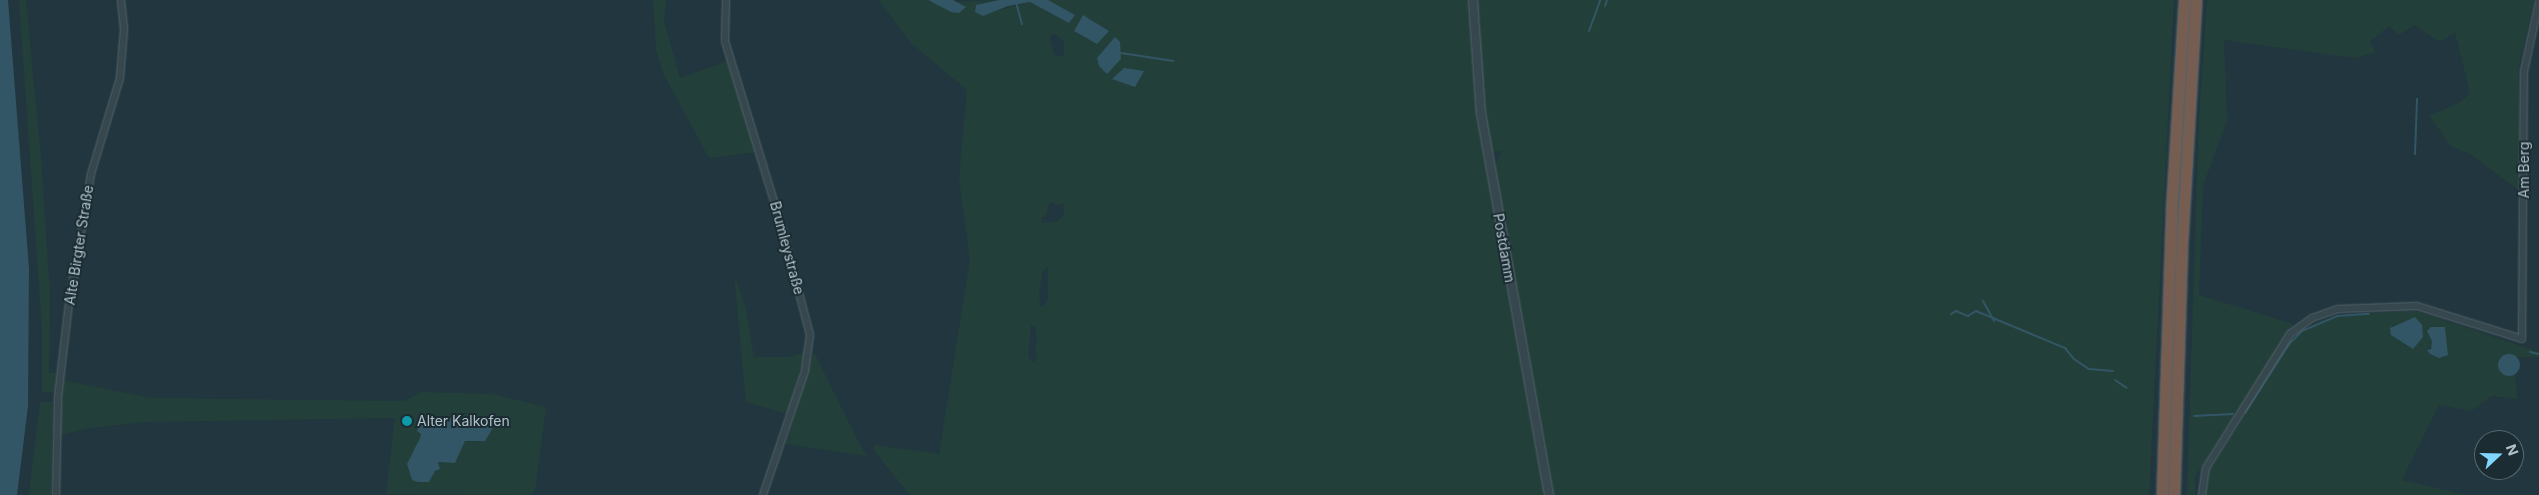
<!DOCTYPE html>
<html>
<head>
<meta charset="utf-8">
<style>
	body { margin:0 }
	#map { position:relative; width:2539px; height:495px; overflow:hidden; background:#21363e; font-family:Inter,sans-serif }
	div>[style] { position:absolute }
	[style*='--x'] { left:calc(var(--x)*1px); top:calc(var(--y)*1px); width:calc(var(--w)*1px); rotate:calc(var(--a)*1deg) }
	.green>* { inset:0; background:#233f3a }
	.water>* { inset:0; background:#325665 }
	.round { border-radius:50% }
	.stream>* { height:2px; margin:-1px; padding:0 1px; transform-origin:1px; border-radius:1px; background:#325665 }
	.roads { filter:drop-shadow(0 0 1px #54656c) drop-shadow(0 0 1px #54656c) }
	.minor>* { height:6px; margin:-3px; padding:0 3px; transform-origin:3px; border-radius:3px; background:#36474e }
	.tertiary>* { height:8px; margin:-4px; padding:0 4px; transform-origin:4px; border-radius:4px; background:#36474e }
	.motorway>* { height:11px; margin:-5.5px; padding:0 5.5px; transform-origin:5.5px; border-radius:5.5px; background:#755d52 }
	.dots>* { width:14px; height:14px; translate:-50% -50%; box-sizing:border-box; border:2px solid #1b2c33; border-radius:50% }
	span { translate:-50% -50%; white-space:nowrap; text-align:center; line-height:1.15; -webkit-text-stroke:4px #1b2c33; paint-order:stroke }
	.street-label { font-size:14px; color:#b1c2ca }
	.poi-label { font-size:14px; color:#b1c2ca }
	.left { translate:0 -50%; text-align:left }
	.north { position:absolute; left:2474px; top:430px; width:50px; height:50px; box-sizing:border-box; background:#1b2c33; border:1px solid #57686f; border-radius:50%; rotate:69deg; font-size:14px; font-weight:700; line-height:20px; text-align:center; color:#b1c2ca }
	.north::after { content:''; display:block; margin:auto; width:18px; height:22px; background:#81d6ff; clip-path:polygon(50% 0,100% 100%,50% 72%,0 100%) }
</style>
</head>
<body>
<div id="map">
	<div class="green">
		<div style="clip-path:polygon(19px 0,26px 0,41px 158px,50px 294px,49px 373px,56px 373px,55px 392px,42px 392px,42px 328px)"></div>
		<div style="clip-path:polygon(653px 0,666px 0,664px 21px,680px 78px,728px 61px,757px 152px,709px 158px,663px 73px,656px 49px)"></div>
		<div style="clip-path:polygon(evenodd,878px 0,928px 0,931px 3px,999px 0,979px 4px,999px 10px,1030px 2px,1069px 23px,1074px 15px,1048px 0,1468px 0,1477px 117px,1544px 495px,910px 495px,873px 449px,875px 445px,939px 454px,970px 260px,959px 178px,967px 90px,911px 43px,878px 0,1083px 15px,1109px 31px,1097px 44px,1074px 31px,1083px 15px,878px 0,1055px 34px,1064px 41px,1064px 56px,1054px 55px,1050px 41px,1050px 35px,1055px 34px,878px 0,1050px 202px,1057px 205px,1063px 203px,1064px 215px,1057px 221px,1042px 223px,1042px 216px,1045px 218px,1050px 202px,878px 0,1048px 267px,1048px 298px,1043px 307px,1040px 306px,1039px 292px,1043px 271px,1048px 267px,878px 0,1031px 325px,1035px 326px,1037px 337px,1035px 352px,1038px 358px,1032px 362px,1028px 356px,1031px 325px)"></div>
		<div style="clip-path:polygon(1478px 0,2174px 0,2149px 495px,1554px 495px,1495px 166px,1502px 151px,1491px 152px,1490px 148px,1479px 58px)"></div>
		<div style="clip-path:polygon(2207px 0,2534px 0,2518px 69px,2521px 192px,2469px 153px,2452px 147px,2429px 116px,2459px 103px,2470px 93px,2455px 32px,2440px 42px,2414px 25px,2399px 35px,2389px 26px,2369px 42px,2376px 52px,2355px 58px,2224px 40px,2227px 121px,2203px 186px,2199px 295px,2293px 324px,2195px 477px,2195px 495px,2187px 495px,2199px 117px)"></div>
		<div style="clip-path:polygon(734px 274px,745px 306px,754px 357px,788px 357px,805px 352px,788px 414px,746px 402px)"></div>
		<div style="clip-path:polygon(evenodd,2416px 311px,2539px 352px,2539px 357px,2499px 358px,2501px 374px,2515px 373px,2517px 399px,2492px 396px,2471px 411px,2439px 405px,2402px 480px,2467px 495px,2205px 495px,2210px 470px,2294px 338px,2314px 323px,2340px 315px,2416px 311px,2406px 323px,2406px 346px,2393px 325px,2406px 323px,2416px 311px,2431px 327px,2445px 327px,2447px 351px,2428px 350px,2432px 344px,2431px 327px)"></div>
		<div style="clip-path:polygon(815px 354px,859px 443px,867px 456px,786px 444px,812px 355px)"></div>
		<div style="clip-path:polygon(evenodd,62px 380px,151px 398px,404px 401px,422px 392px,492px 394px,546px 407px,535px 491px,530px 495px,386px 494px,395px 418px,147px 422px,90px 428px,60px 435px,62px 380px,421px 433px,481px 443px,465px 441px,455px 463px,438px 462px,435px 471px,412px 480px,410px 468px,421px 433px)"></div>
		<div style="clip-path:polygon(40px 402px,53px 402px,51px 495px,29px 495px)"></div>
	</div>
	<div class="water">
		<div style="clip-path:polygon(0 0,8px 0,29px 268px,28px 406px,17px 495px,0 495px)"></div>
		<div style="clip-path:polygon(928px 0,953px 0,966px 7px,959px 13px,951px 12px)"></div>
		<div style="clip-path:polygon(999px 0,1048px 0,1075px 15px,1069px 23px,1030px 2px,1008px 6px,983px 16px,975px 12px,976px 5px)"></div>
		<div style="clip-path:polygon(1083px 15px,1109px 31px,1097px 44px,1074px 31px)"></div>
		<div style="clip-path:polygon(1115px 37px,1120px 42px,1121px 59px,1107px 74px,1099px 66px,1097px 58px)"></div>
		<div style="clip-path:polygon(1124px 68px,1144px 71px,1135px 87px,1112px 79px)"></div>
		<div style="clip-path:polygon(2415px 317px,2422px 325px,2423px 337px,2413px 349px,2391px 335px,2390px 328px)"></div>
		<div style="clip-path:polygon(2431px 327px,2445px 327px,2448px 355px,2439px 358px,2430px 354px,2427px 350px,2431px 349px,2432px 341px,2427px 331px)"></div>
		<div class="round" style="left:2498px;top:354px;width:22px;height:22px"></div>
		<div style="clip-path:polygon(422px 418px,488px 419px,494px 426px,485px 441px,465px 441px,455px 463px,438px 462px,440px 469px,435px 471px,429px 482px,418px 482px,412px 480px,407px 464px,420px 438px,421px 434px,417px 431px)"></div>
	</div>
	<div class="stream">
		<div style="--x:1016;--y:2;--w:23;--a:75"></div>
		<div style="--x:1605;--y:6;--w:6;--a:-72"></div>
		<div style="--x:1589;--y:31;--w:33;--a:-70"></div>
		<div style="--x:1121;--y:53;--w:53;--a:8.7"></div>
		<div style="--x:2415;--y:154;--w:55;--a:-87.9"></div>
		<div style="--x:1983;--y:301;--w:23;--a:61"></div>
		<div style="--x:1951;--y:314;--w:6;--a:-31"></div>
		<div style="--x:1956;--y:311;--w:13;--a:23"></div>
		<div style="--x:1968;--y:316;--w:9;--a:-32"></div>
		<div style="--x:1976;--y:311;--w:96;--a:22.6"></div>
		<div style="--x:2065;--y:348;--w:14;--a:51"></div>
		<div style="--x:2074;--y:359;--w:18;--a:34"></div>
		<div style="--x:2089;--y:369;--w:24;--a:5"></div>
		<div style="--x:2530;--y:352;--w:9;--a:13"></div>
		<div style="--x:2115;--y:380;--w:14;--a:34"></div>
		<div style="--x:2245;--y:413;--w:83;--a:-57.3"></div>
		<div style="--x:2290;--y:343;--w:17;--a:-45"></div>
		<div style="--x:2302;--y:331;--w:38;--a:-23"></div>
		<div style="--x:2337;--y:316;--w:32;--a:-4"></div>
		<div style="--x:2194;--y:416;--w:39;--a:-3"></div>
	</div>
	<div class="roads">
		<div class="minor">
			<div style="--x:726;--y:0;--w:41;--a:91.4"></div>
			<div style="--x:725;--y:41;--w:195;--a:73"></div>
			<div style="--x:782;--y:228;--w:111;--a:75.3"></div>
			<div style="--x:810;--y:335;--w:36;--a:98"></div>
			<div style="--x:805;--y:371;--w:131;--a:108.7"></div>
			<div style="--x:56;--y:495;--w:98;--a:-88.8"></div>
			<div style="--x:58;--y:397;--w:95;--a:-83.3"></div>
			<div style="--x:69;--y:303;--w:131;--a:-80.3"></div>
			<div style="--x:91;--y:174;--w:100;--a:-73.2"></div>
			<div style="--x:120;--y:78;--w:49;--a:-85.3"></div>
			<div style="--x:124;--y:29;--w:29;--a:-96"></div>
			<div style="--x:2202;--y:495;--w:27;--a:-82"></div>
			<div style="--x:2206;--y:468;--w:158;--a:-57.9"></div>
			<div style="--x:2290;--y:334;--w:27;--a:-36"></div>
			<div style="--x:2312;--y:318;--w:28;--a:-19"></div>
			<div style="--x:2338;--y:309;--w:79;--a:-2.2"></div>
			<div style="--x:2417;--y:306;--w:110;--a:17.4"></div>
			<div style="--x:2522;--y:339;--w:268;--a:-89.6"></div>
			<div style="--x:2524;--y:71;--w:71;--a:-77.7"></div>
		</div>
		<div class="tertiary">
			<div style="--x:1473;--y:0;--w:113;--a:86"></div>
			<div style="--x:1481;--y:113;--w:388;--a:79.9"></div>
		</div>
		<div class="motorway">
			<div style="--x:2162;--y:495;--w:296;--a:-88.1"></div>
			<div style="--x:2172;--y:199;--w:199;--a:-86.5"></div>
			<div style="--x:2174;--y:495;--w:253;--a:-88.2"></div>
			<div style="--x:2182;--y:242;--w:242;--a:-86.7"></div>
		</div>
	</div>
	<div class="dots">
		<div style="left:407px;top:421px;background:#0f9aa8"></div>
	</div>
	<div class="street-label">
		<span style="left:2524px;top:170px;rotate:-90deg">Am Berg</span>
		<span style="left:79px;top:245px;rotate:-81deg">Alte Birgter Straße</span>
		<span style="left:787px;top:248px;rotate:75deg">Brumleystraße</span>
		<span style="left:1504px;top:248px;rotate:80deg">Postdamm</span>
	</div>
	<div class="poi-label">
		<span class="left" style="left:417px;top:421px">Alter Kalkofen</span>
	</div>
	<div class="north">N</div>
</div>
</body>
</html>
